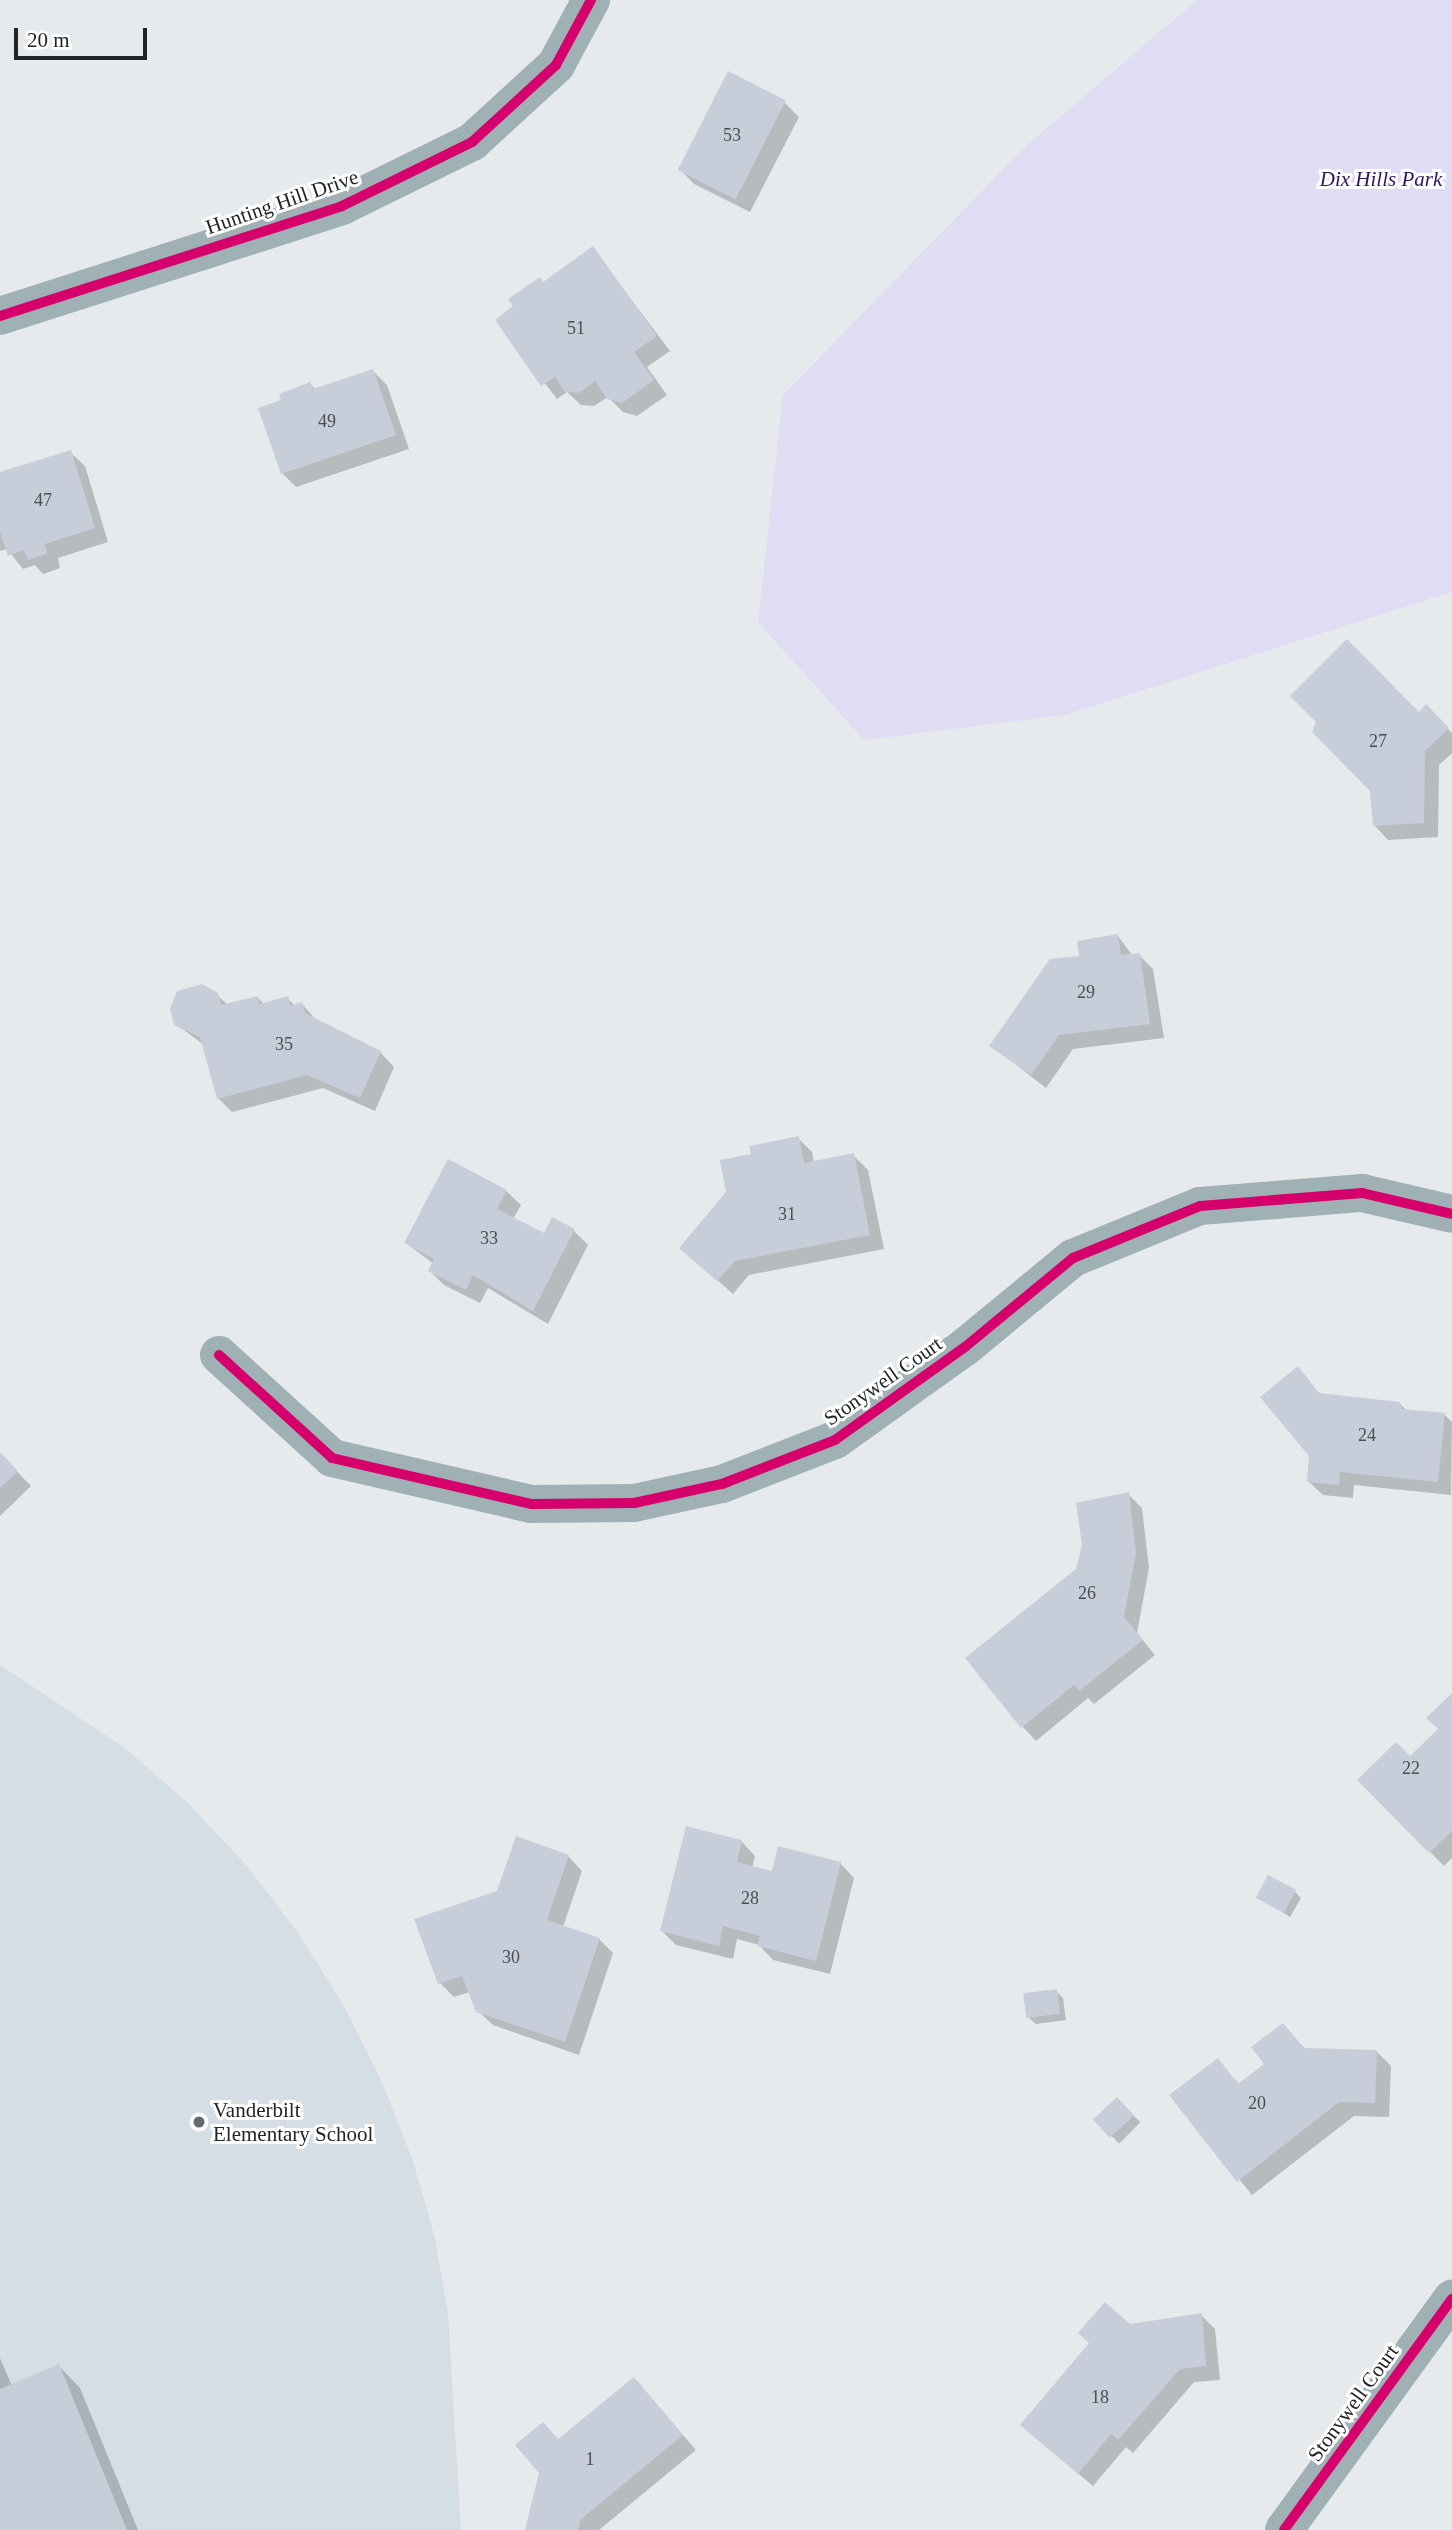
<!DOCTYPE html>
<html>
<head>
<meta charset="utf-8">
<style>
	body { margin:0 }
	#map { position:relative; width:1452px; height:2530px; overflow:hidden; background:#e6eaed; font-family:"Times New Roman",serif }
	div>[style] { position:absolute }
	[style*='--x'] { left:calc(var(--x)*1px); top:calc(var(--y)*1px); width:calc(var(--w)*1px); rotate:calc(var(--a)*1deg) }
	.built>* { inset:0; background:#d5dee5 }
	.green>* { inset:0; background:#dfdcf4 }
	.shadow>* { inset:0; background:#0003; transform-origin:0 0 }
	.building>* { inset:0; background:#c7cdd9; transform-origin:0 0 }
	.minor>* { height:38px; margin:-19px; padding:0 19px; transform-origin:19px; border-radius:19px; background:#9fb1b4 }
	.cycleway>* { height:10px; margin:-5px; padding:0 5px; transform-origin:5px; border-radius:5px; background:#d6006c }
	.dots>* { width:19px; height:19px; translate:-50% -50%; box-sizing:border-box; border:4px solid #fff; border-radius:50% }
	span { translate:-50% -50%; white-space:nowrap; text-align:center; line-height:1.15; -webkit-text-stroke:6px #fff; paint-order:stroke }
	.number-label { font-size:18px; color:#4b4f54 }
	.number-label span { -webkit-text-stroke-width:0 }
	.park-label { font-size:21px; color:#301759; font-style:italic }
	.street-label { font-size:21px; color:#222527 }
	.poi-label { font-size:21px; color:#222527 }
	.left { translate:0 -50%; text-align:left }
	.scale { position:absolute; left:14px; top:28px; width:133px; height:32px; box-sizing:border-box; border:4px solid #222527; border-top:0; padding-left:9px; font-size:21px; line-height:24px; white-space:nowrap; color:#222527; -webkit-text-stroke:5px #fff; paint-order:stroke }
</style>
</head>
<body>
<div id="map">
	<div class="built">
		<div style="clip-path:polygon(0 1665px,125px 1748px,189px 1804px,247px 1866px,299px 1934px,344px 2006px,382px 2082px,413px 2161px,435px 2238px,448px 2313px,461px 2530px,0 2530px)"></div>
	</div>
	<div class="green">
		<div style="clip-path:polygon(1197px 0,1452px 0,1452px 592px,1065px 715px,864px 740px,758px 622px,783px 395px,1025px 147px)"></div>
	</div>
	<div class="shadow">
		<div style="clip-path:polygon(785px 103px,799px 117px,750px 212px,694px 184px,680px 169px)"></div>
		<div style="clip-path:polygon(593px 249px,670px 351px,647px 367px,667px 395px,637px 416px,623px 412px,608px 397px,594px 406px,581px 405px,567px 392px,557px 399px,497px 321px)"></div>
		<div style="clip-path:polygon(373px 371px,387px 385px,409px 449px,296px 487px,282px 473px,283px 401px,310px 384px,316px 390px)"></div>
		<div style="clip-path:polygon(70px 452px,85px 466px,108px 542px,58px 558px,60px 568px,43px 574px,35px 565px,23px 569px,7px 549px,0 551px,0 474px)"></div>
		<div style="clip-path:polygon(1426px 707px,1452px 733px,1452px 753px,1439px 765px,1438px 837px,1388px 840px,1374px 825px,1372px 790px,1318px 722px,1419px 714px)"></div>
		<div style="clip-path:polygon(1118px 936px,1132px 955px,1139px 955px,1153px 969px,1164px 1038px,1073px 1049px,1046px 1088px,992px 1046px,1081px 957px)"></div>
		<div style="clip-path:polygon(217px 995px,228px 1005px,257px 997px,264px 1004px,287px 998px,295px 1006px,302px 1004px,317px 1021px,380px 1052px,394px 1067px,375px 1111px,323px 1088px,232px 1112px,218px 1098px,204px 1045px,176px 1024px)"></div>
		<div style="clip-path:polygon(798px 1138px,812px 1152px,814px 1163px,853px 1155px,868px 1170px,884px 1249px,749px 1275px,733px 1294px,681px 1248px,728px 1193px)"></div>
		<div style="clip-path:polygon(506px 1191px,521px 1205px,513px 1219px,545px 1235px,574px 1231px,588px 1245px,548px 1324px,488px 1288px,480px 1303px,444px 1285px,430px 1271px,434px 1264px,406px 1243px)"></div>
		<div style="clip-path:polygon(1298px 1369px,1321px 1395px,1399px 1403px,1407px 1411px,1444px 1414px,1452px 1422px,1451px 1495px,1354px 1485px,1353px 1498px,1323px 1495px,1308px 1481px,1311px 1456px)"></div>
		<div style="clip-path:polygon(0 1454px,31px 1486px,0 1516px)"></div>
		<div style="clip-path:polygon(1128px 1494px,1142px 1508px,1149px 1568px,1137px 1633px,1155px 1655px,1094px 1704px,1088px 1698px,1036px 1741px,1022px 1726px,1077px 1570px)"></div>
		<div style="clip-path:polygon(1452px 1695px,1452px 1858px,1444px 1866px,1360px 1780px,1410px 1759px,1440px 1729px)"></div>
		<div style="clip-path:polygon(741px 1841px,755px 1856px,752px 1868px,773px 1873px,840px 1863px,854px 1878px,830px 1974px,773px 1960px,759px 1945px,737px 1939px,733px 1959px,676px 1945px,662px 1931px)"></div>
		<div style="clip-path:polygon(568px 1856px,582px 1871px,563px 1927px,599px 1939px,613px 1953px,579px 2055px,493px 2025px,478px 2011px,470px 1992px,454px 1997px,440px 1983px,499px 1892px)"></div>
		<div style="clip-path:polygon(1294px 1891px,1301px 1898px,1290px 1917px,1258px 1896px)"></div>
		<div style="clip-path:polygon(1056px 1991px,1063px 1998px,1066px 2020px,1036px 2024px,1029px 2018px)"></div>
		<div style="clip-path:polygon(1283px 2025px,1306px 2050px,1377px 2052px,1391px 2066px,1389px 2117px,1354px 2116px,1252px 2195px,1172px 2096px,1217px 2061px,1239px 2084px,1267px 2064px)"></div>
		<div style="left:1117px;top:2099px;width:33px;height:30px;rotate:45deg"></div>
		<div style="clip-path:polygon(1201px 2315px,1215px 2329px,1220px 2380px,1194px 2382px,1133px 2453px,1126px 2447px,1093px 2486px,1037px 2439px,1091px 2344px,1129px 2326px)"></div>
		<div style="clip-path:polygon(0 2358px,12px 2386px,59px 2366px,80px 2388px,138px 2530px,0 2530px)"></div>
		<div style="clip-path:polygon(634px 2379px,696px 2450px,599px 2530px,527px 2530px,559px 2441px)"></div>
	</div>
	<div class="building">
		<div style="left:728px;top:71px;width:65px;height:111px;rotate:27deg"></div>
		<div style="clip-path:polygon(593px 246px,657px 336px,634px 352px,654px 380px,622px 403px,607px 399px,595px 381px,579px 393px,565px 392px,555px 377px,541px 386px,495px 320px,513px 306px,508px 299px,540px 277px,543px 282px)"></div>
		<div style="clip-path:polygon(373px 369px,396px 435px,281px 474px,258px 408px,281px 400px,279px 394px,310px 382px,313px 389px)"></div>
		<div style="clip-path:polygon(71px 450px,95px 528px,45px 544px,47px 554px,28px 560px,24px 550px,8px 556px,0 532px,0 472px)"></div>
		<div style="clip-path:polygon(1347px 639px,1419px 712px,1426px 704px,1449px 728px,1425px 751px,1424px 823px,1373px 826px,1370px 791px,1312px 732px,1316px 722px,1290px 696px)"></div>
		<div style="clip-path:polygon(1118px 934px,1121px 955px,1140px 953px,1150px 1024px,1059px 1035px,1031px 1075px,989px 1046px,1050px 959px,1079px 956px,1077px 941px)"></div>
		<div style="clip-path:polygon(202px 984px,218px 993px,221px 1005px,258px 996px,259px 1004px,288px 996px,290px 1006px,302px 1002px,305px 1013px,381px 1051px,360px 1098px,307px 1075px,217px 1099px,200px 1037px,174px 1025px,170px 1009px,177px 991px)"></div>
		<div style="clip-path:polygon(799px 1136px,804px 1163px,854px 1153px,870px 1235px,735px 1261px,717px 1281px,679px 1248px,726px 1192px,720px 1160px,751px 1154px,749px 1146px)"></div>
		<div style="clip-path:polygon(448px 1159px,507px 1190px,497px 1209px,544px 1233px,552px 1217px,575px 1229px,533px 1311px,473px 1275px,466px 1290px,428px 1271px,434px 1259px,404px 1243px)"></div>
		<div style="clip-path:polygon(1298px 1366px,1319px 1393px,1400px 1402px,1402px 1409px,1445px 1413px,1438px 1482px,1340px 1472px,1339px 1485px,1307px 1482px,1309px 1456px,1260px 1397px)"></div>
		<div style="clip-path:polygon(0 1452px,18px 1471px,0 1488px)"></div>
		<div style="clip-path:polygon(1129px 1492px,1136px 1553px,1124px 1617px,1143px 1640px,1079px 1691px,1074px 1685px,1021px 1728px,965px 1658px,1076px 1569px,1082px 1545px,1076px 1503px)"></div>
		<div style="clip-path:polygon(1452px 1693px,1452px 1831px,1429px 1853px,1357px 1780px,1396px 1742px,1410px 1756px,1438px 1729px,1426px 1718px)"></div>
		<div style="clip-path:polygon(686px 1826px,742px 1840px,737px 1862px,772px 1871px,778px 1846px,841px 1862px,816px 1961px,757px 1946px,760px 1936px,723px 1926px,719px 1946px,660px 1931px)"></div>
		<div style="clip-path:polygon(516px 1836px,569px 1855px,547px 1920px,600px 1938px,565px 2042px,476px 2012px,462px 1976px,438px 1984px,414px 1919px,497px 1891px)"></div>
		<div style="left:1268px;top:1875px;width:32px;height:26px;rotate:28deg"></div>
		<div style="left:1057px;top:1989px;width:25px;height:34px;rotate:83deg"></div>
		<div style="clip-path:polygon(1283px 2023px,1304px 2048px,1377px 2050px,1375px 2103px,1339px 2102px,1237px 2182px,1169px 2095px,1218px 2058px,1238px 2084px,1264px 2064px,1251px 2047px)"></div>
		<div style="left:1117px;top:2097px;width:25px;height:33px;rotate:47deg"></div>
		<div style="clip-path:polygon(1105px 2302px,1130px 2324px,1202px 2313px,1206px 2366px,1180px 2369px,1118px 2440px,1111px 2434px,1078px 2474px,1020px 2425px,1089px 2343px,1078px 2333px)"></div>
		<div style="clip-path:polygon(59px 2364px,127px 2530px,0 2530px,0 2389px)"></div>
		<div style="clip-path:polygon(634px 2377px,683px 2435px,580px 2520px,578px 2530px,525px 2530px,539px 2473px,515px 2445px,543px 2422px,558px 2439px)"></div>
	</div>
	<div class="minor">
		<div style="--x:0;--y:316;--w:359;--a:-17.8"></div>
		<div style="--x:342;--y:206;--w:145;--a:-26.2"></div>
		<div style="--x:472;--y:142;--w:114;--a:-42.5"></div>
		<div style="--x:556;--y:65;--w:74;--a:-61.7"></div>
		<div style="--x:219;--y:1355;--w:153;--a:42.3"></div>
		<div style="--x:332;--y:1458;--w:205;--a:13"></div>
		<div style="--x:532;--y:1504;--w:102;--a:-0.6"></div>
		<div style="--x:634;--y:1503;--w:90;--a:-12.2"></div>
		<div style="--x:722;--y:1484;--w:121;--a:-21.3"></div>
		<div style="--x:835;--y:1440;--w:160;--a:-35.6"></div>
		<div style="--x:965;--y:1347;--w:140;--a:-39.5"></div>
		<div style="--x:1073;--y:1258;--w:137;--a:-22.3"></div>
		<div style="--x:1200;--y:1206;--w:163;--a:-4.6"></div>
		<div style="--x:1362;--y:1193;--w:92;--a:13.1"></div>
		<div style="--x:1284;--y:2530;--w:286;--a:-54"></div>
	</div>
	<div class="cycleway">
		<div style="--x:0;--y:316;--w:359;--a:-17.8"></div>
		<div style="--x:342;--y:206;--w:145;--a:-26.2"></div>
		<div style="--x:472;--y:142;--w:114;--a:-42.5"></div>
		<div style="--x:556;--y:65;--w:74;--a:-61.7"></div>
		<div style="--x:219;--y:1355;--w:153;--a:42.3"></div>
		<div style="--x:332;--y:1458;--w:205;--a:13"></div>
		<div style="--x:532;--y:1504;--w:102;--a:-0.6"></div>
		<div style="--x:634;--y:1503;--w:90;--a:-12.2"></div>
		<div style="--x:722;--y:1484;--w:121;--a:-21.3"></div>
		<div style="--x:835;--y:1440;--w:160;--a:-35.6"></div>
		<div style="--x:965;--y:1347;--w:140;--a:-39.5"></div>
		<div style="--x:1073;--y:1258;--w:137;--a:-22.3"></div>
		<div style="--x:1200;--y:1206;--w:163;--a:-4.6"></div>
		<div style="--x:1362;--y:1193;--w:92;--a:13.1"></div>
		<div style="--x:1284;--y:2530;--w:286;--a:-54"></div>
	</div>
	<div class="dots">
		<div style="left:199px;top:2122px;background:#676a6c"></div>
	</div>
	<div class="number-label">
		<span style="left:732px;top:135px">53</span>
		<span style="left:576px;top:328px">51</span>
		<span style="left:327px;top:421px">49</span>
		<span style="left:43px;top:500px">47</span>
		<span style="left:1378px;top:741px">27</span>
		<span style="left:1086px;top:992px">29</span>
		<span style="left:284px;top:1044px">35</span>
		<span style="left:787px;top:1214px">31</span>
		<span style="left:489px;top:1238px">33</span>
		<span style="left:1367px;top:1435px">24</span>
		<span style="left:1087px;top:1593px">26</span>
		<span style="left:1411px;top:1768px">22</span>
		<span style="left:750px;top:1898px">28</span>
		<span style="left:511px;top:1957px">30</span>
		<span style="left:1257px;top:2103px">20</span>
		<span style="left:1100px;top:2397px">18</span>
		<span style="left:590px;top:2459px">1</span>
	</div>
	<div class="park-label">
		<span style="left:1381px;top:179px">Dix Hills Park</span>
	</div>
	<div class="street-label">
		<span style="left:282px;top:202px;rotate:-19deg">Hunting Hill Drive</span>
		<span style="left:883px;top:1381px;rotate:-35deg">Stonywell Court</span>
		<span style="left:1353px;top:2403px;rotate:-54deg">Stonywell Court</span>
	</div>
	<div class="poi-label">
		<span class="left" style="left:213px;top:2122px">Vanderbilt<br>Elementary School</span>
	</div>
	<div class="scale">20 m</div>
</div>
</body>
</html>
